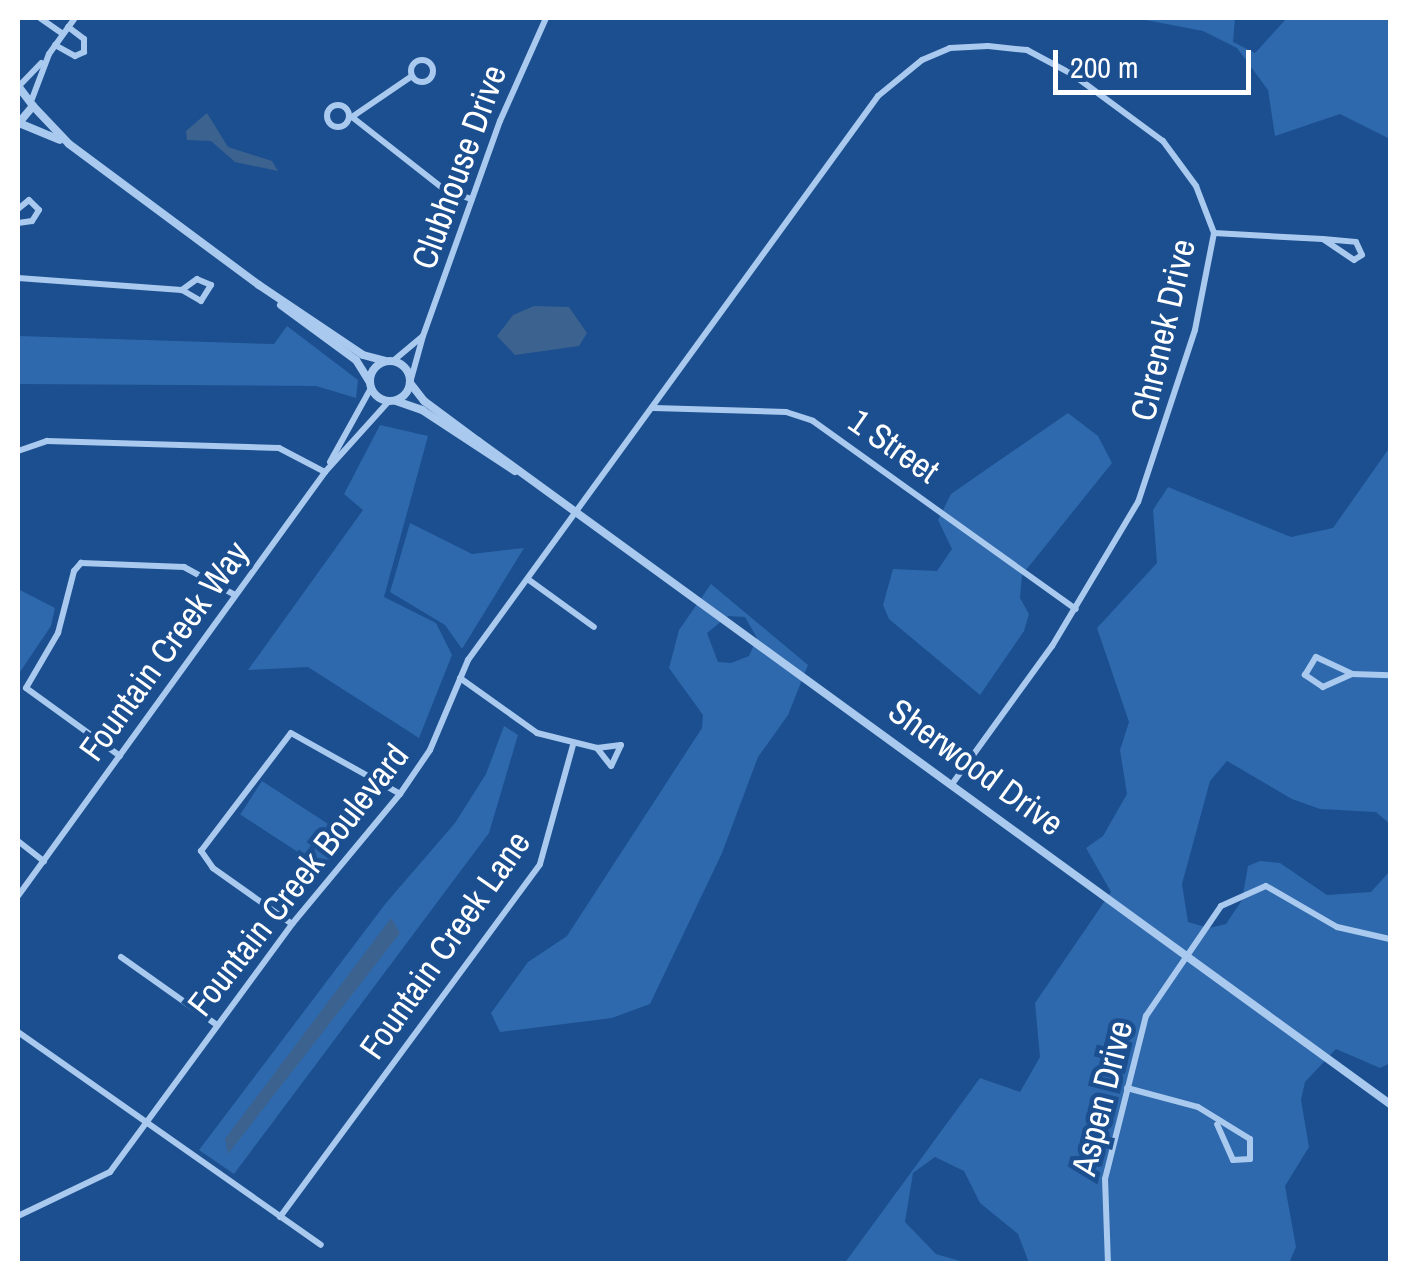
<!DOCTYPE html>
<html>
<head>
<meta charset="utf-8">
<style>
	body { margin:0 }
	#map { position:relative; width:1408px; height:1281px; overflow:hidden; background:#1b4f8f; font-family:"Archivo Narrow",sans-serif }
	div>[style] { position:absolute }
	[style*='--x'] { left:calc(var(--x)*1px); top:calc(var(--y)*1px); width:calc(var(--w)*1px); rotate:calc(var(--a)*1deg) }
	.green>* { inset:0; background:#2e69ad; transform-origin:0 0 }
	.water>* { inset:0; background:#3c6290 }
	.minor>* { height:6px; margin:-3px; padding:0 3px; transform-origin:3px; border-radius:3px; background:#a9c9ee }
	.minor>.ring { margin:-3px; padding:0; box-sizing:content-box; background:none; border:6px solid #a9c9ee; border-radius:50% }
	.tertiary>* { height:8px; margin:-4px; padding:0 4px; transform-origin:4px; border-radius:4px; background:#a9c9ee }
	.tertiary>.ring { margin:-4px; padding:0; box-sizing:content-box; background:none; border:8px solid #a9c9ee; border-radius:50% }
	span { translate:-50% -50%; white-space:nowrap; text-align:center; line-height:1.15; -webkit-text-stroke:9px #1b4f8f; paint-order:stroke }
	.street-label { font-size:35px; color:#fff }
	.frame { position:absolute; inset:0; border:20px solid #fff; pointer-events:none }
	.scale { position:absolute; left:1053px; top:50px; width:198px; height:45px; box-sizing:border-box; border:5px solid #fff; border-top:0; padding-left:12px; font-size:30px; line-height:35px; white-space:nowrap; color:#fff; -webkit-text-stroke:8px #1b4f8f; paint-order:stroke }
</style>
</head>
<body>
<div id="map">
	<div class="green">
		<div style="clip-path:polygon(1135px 18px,1235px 18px,1233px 42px,1255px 53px,1287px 18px,1390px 18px,1390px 139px,1340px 114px,1275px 136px,1268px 90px,1237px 48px,1203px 31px)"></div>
		<div style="clip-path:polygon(287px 326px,358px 380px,356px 398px,316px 386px,18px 384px,18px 336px,274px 344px)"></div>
		<div style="clip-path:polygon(1068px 413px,1098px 436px,1112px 463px,1022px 575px,1020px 598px,1029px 614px,1024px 631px,980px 695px,889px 619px,883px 605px,893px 569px,937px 571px,952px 549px,938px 520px,951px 494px)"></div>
		<div style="clip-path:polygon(380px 425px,428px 436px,384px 597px,436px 623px,452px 655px,419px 738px,308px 667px,248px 670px,363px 510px,344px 494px)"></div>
		<div style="clip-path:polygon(1390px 447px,1390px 824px,1376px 812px,1320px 809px,1292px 799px,1227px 761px,1210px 781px,1182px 884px,1188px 922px,1209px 928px,1226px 924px,1242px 900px,1248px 866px,1260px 861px,1280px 863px,1327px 895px,1371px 892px,1390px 871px,1390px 1063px,1380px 1068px,1336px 1049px,1305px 1082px,1301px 1100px,1309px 1147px,1285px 1186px,1296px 1247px,1289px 1263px,1029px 1263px,1018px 1234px,980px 1203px,964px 1171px,935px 1157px,913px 1173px,905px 1222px,936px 1254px,967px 1263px,844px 1264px,980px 1078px,1020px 1092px,1040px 1057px,1035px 1003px,1111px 892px,1086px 848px,1103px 836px,1127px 794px,1120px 750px,1129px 722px,1097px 628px,1157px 563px,1153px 510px,1168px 487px,1291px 537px,1333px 528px)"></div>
		<div style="clip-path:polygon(410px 523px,472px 554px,524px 548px,462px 649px,445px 625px,390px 592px)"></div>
		<div style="clip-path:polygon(evenodd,711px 584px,808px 665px,788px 715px,758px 757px,722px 853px,650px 1004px,612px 1018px,500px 1032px,491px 1013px,528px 962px,567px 936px,702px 728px,703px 715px,669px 668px,679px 630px,711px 584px,728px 616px,745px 617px,757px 638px,749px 656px,731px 663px,718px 662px,707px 633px,728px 616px)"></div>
		<div style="clip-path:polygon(18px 589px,55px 608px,51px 626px,18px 675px)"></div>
		<div style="clip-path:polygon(504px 726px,518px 735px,489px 833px,234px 1174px,199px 1150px,386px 903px,455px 823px,486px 774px)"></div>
		<div style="left:262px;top:781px;width:100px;height:40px;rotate:33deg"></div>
	</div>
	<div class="water">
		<div style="clip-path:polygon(207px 113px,228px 147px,272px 161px,278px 171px,235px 162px,211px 141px,187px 140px,186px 131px)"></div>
		<div style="clip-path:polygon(534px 306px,569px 307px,587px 333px,579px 346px,515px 355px,497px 336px,513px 315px)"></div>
		<div style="clip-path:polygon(391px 918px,400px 933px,228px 1154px,225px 1139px)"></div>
	</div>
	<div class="minor">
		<div style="--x:40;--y:18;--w:28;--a:35"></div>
		<div style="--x:55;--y:45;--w:23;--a:29"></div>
		<div style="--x:75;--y:56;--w:10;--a:-24"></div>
		<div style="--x:84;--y:52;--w:13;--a:-90"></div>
		<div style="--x:84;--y:39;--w:20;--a:-143"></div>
		<div class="ring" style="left:411px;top:60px;width:16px;height:16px"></div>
		<div style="--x:412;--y:76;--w:73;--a:145.7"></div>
		<div style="--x:352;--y:117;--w:118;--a:38.1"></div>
		<div style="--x:445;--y:190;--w:28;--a:19"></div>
		<div style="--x:19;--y:86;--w:32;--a:-46"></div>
		<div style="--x:32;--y:99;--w:48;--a:-69.3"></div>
		<div style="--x:49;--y:54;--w:44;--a:-54.2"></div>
		<div class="ring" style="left:327px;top:105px;width:16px;height:16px"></div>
		<div style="--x:18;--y:209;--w:14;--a:-39"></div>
		<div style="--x:29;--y:200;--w:14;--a:45"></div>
		<div style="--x:39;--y:210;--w:13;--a:122"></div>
		<div style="--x:32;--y:221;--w:14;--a:172"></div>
		<div style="--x:1214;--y:233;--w:109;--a:3.2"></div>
		<div style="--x:1323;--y:239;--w:33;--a:5"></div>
		<div style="--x:1356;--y:242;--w:14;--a:65"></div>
		<div style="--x:1362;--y:255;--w:9;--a:148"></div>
		<div style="--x:1354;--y:260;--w:37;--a:-146"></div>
		<div style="--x:18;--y:278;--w:164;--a:4.2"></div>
		<div style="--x:182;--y:290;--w:22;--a:30"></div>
		<div style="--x:201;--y:301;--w:19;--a:-58"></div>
		<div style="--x:211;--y:285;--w:15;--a:-157"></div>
		<div style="--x:197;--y:279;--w:19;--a:144"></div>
		<div style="--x:423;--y:336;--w:228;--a:-70.3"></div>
		<div style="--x:500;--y:121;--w:113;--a:-65.9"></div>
		<div style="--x:393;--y:361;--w:39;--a:-40"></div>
		<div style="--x:423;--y:336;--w:49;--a:105.5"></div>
		<div style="--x:654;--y:408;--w:132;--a:1.7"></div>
		<div style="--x:786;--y:412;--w:28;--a:18"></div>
		<div style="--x:813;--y:421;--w:323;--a:35.6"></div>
		<div style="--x:18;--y:451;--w:31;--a:-19"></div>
		<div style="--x:47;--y:441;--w:232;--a:1.7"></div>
		<div style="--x:279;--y:448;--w:52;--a:27.6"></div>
		<div style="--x:330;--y:462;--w:85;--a:-61"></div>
		<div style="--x:529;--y:580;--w:80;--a:35.9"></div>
		<div style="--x:1352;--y:674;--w:32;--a:156"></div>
		<div style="--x:1323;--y:687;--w:22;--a:-146"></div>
		<div style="--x:1305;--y:675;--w:21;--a:-59"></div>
		<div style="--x:1316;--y:657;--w:40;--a:25"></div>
		<div style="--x:1352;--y:674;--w:38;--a:2"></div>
		<div style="--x:460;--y:678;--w:95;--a:35.5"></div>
		<div style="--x:537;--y:733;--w:62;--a:14"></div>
		<div style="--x:597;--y:748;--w:24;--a:-7"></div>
		<div style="--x:621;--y:745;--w:23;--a:115"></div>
		<div style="--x:611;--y:766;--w:23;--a:-128"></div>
		<div style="--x:120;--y:756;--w:116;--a:-144.1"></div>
		<div style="--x:26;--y:688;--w:64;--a:-59.8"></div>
		<div style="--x:58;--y:633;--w:64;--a:-75.5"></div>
		<div style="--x:74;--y:571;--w:11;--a:-49"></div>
		<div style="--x:81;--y:563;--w:103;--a:2.2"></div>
		<div style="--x:184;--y:567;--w:58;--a:28.8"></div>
		<div style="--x:18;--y:841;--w:33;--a:38"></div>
		<div style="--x:18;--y:896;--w:523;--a:-54.09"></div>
		<div style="--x:325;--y:472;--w:94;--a:-48"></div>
		<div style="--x:292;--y:924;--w:97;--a:-144.7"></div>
		<div style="--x:213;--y:868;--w:21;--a:-125"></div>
		<div style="--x:201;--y:851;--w:148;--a:-52.7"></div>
		<div style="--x:291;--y:733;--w:125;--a:29.2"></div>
		<div style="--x:121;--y:957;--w:118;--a:35.3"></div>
		<div style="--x:18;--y:1032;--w:370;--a:35.1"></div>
		<div style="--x:1127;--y:1088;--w:73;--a:15"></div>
		<div style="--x:1198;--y:1107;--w:61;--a:31.6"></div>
		<div style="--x:1250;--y:1139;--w:20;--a:90"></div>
		<div style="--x:1250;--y:1159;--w:17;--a:177"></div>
		<div style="--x:1233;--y:1160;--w:39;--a:-114"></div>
		<div style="--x:18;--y:1216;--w:102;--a:-25.6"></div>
		<div style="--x:110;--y:1172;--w:308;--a:-53.7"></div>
		<div style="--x:292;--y:924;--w:169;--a:-50.3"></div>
		<div style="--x:400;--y:794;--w:53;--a:-55.7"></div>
		<div style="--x:430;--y:750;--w:98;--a:-67.1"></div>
		<div style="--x:468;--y:660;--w:697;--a:-53.98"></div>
		<div style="--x:878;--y:96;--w:57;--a:-39.3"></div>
		<div style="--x:922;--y:60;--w:30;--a:-23"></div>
		<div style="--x:950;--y:48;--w:38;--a:-3"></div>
		<div style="--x:988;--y:46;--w:39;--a:6"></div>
		<div style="--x:1027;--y:50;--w:51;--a:28.1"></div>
		<div style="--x:1072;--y:74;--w:113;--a:36.4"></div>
		<div style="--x:1163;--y:141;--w:56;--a:53.7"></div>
		<div style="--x:1196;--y:186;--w:50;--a:69"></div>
		<div style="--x:1214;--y:233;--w:99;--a:101.1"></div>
		<div style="--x:1195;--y:330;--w:181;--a:108.3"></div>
		<div style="--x:1138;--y:502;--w:168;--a:120.8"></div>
		<div style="--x:1052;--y:646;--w:170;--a:125.9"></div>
		<div style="--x:280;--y:1217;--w:438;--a:-53.6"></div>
		<div style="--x:540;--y:864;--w:123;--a:-74.5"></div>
		<div style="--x:1108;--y:1264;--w:85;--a:-92"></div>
		<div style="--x:1105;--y:1179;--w:168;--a:-75.9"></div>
		<div style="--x:1146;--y:1016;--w:133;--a:-55.7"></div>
		<div style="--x:1221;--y:906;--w:49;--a:-24"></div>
		<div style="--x:1266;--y:886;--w:82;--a:30"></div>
		<div style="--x:1337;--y:927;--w:54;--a:12.8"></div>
	</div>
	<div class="tertiary">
		<div style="--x:18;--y:86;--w:25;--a:53"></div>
		<div style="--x:33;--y:106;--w:23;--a:130"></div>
		<div style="--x:33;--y:106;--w:52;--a:46.5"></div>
		<div style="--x:69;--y:144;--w:237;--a:36.6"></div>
		<div style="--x:259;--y:285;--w:125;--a:33.9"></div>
		<div style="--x:363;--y:355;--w:23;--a:15"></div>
		<div style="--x:19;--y:123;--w:44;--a:22.5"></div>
		<div style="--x:281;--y:305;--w:93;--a:36.3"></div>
		<div style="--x:356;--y:360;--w:26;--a:58"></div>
		<div class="ring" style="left:370px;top:361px;width:32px;height:32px"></div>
		<div style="--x:410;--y:383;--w:23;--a:52"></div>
		<div style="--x:424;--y:401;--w:67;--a:36.5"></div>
		<div style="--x:478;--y:441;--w:1128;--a:36.02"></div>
		<div style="--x:396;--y:401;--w:28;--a:19"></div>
		<div style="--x:422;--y:410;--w:111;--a:33.3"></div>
	</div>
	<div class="street-label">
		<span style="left:459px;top:167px;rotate:-70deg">Clubhouse Drive</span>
		<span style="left:1163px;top:330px;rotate:-77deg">Chrenek Drive</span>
		<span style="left:894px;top:446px;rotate:35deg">1 Street</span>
		<span style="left:164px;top:651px;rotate:-54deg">Fountain Creek Way</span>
		<span style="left:976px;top:767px;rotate:36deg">Sherwood Drive</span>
		<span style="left:298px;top:880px;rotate:-52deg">Fountain Creek Boulevard</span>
		<span style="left:445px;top:945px;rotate:-55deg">Fountain Creek Lane</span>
		<span style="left:1102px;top:1098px;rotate:-76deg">Aspen Drive</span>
	</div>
	<div class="frame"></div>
	<div class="scale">200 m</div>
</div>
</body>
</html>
